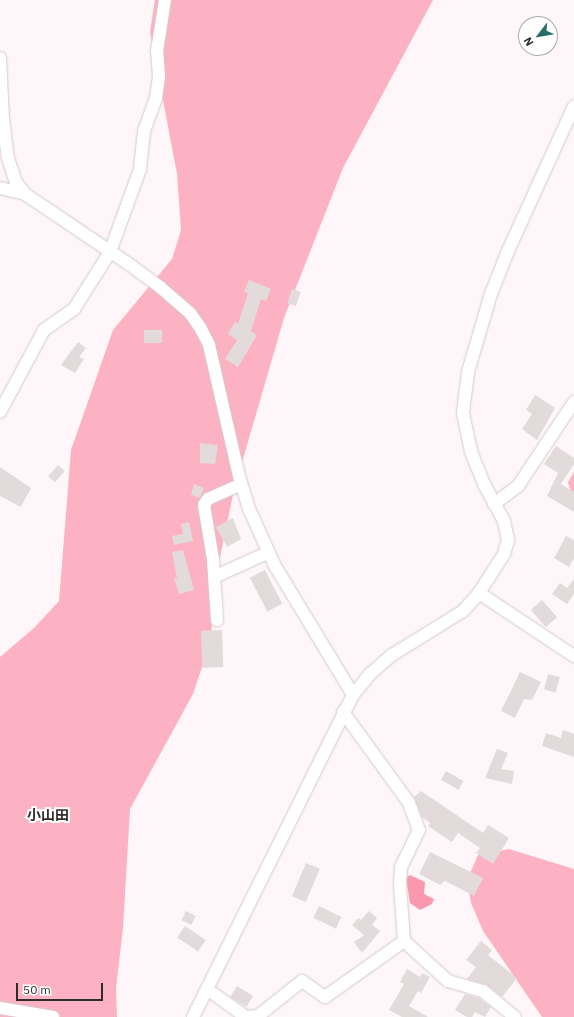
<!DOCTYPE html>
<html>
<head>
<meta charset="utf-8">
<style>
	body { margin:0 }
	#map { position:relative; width:574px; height:1017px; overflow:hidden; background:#fef6f8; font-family:"IBM Plex Sans","Noto Sans JP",sans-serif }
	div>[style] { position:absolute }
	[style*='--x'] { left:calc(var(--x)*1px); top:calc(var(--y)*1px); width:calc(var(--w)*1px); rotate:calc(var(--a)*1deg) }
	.green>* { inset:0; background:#fdb2c3 }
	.water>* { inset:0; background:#fa98b0 }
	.building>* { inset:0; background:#e3dadc; transform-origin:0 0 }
	.roads { filter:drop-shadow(0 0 1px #d4cacc) drop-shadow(0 0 1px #d4cacc) }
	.minor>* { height:12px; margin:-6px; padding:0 6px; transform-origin:6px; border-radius:6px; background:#fff }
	span { translate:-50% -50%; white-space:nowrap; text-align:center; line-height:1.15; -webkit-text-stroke:4px #fff; paint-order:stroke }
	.quarter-label { font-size:14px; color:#342d2e; font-weight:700 }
	.north { position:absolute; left:518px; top:16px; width:40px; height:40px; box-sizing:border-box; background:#fff; border:1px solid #acabab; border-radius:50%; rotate:239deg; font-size:11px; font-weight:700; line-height:16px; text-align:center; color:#2f2c2c }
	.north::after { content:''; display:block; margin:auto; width:14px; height:18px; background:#276f66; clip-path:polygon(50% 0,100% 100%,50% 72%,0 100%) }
	.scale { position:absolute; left:16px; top:983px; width:87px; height:18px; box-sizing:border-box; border:2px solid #2f2c2c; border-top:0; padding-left:5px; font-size:12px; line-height:14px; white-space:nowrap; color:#2f2c2c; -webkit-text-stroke:3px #fff; paint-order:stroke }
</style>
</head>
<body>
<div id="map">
	<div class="green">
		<div style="clip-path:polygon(155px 0,433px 0,343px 168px,284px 318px,234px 490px,219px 562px,210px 643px,193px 694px,130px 809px,123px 928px,116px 988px,117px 1017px,0 1017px,0 657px,34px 628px,59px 601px,71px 450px,113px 330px,172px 259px,181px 230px,177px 174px,150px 32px)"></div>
		<div style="clip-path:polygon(574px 472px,574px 504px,568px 482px)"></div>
		<div style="clip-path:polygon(509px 849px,574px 869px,574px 1017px,542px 1017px,483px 931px,471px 903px,467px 880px,478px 855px)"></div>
	</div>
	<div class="water">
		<div style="clip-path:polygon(410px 875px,425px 882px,424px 894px,434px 899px,432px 904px,420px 910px,410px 903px,406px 878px)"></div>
	</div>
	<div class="building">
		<div style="clip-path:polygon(249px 280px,271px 289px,266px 301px,261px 299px,251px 331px,257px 335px,238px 367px,225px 359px,237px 340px,228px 334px,235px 322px,238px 324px,248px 293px,244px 292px)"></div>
		<div style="left:292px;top:289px;width:9px;height:15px;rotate:18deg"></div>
		<div style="left:144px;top:330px;width:18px;height:13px"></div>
		<div style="clip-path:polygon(78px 342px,86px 348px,79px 357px,84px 359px,75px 373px,61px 365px)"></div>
		<div style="clip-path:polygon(535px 395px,555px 408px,537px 440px,522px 429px,532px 414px,526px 410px)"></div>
		<div style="clip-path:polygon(200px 443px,218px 445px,215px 464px,200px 463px)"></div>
		<div style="clip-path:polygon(556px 446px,574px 458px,574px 464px,561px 484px,574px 492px,574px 512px,547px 496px,558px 473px,544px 464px)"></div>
		<div style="left:58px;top:465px;width:9px;height:15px;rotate:41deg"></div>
		<div style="clip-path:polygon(0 467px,31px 488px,21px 507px,0 496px)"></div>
		<div style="clip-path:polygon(194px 484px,204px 488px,200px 498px,191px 495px)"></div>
		<div style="clip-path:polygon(233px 518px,241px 539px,227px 547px,216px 527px)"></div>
		<div style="clip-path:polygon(189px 522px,193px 541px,174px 545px,172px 536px,183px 534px,181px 524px)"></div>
		<div style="clip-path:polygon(566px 536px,574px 540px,574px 558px,569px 567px,554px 558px)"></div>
		<div style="clip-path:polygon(183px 550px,194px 590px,179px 594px,174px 578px,177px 578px,172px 552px)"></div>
		<div style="left:265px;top:570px;width:38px;height:17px;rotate:63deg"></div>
		<div style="clip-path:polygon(574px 579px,574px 594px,567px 604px,552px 594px,560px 583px,567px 588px)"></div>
		<div style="left:542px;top:600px;width:23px;height:15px;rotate:49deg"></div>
		<div style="left:222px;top:630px;width:37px;height:21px;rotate:88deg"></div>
		<div style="clip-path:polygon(520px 672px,541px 682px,532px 700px,524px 699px,515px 718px,501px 711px)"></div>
		<div style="left:548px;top:674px;width:12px;height:16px;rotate:14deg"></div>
		<div style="clip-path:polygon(563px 730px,574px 734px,574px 757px,542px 746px,546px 733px,561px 738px)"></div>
		<div style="clip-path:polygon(497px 749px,508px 753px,501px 769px,514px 771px,512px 784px,485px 778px)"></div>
		<div style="left:446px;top:771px;width:20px;height:10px;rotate:30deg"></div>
		<div style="clip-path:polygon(421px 791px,483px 833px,488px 825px,509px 838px,493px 864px,476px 853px,480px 848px,458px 833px,452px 842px,428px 826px,430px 823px,422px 817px,414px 797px)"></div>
		<div style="clip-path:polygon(430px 852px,483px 878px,474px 896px,445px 881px,440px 885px,419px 874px)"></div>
		<div style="left:306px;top:863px;width:15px;height:36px;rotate:23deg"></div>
		<div style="left:319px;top:906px;width:25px;height:13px;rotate:26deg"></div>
		<div style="left:186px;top:911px;width:11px;height:10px;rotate:27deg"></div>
		<div style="clip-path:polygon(369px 911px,377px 918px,372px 925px,380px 931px,362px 953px,354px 942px,364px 935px,352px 925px,358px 918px,361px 920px)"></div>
		<div style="left:185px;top:926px;width:25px;height:14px;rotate:34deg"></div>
		<div style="clip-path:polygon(481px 941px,492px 950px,488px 955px,517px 978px,502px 997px,487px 985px,467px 979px,476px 967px,466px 960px)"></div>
		<div style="clip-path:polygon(407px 969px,420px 977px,422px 973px,430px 977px,421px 993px,418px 991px,409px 1006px,428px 1017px,402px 1017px,389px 1010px,404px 984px,400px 982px)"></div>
		<div style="left:237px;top:986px;width:19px;height:13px;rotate:32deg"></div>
		<div style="clip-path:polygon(465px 994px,479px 998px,491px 1007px,485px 1017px,475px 1012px,472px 1017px,467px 1017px,455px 1010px)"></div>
	</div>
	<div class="roads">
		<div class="minor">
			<div style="--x:0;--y:58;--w:61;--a:87.2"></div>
			<div style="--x:3;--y:119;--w:39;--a:83"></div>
			<div style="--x:8;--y:158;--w:25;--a:72"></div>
			<div style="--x:16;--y:182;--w:15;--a:53"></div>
			<div style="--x:0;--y:188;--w:26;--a:13"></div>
			<div style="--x:25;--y:194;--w:122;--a:34"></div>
			<div style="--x:126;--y:262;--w:42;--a:36.3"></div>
			<div style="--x:160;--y:287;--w:40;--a:41"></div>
			<div style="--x:190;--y:313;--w:19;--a:55"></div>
			<div style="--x:201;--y:329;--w:18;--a:63"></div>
			<div style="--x:209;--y:345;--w:134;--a:77.1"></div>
			<div style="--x:239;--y:476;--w:37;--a:73"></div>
			<div style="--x:250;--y:511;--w:60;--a:65.6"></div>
			<div style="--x:275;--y:566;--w:151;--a:58.8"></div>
			<div style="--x:0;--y:412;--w:93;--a:-61.8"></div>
			<div style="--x:44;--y:330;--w:37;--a:-35"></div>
			<div style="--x:74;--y:309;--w:67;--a:-57.7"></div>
			<div style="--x:110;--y:252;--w:88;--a:-70.1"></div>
			<div style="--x:140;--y:169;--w:38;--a:-84"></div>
			<div style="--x:144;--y:131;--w:35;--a:-70"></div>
			<div style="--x:156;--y:98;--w:21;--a:-82"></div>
			<div style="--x:159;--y:77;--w:26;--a:-94"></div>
			<div style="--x:157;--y:51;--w:52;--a:-81.1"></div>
			<div style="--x:494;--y:504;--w:30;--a:-37"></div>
			<div style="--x:518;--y:486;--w:101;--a:-56.3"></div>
			<div style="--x:214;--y:577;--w:60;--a:-24.4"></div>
			<div style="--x:479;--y:593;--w:114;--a:33.6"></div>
			<div style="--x:217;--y:620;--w:61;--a:-93.8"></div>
			<div style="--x:213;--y:559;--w:55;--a:-99.5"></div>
			<div style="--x:204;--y:505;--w:7;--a:-56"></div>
			<div style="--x:208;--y:499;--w:36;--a:-24"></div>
			<div style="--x:343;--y:712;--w:112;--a:54"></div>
			<div style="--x:409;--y:803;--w:29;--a:70"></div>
			<div style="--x:419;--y:830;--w:41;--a:115.9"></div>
			<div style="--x:401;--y:867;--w:19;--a:93"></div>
			<div style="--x:400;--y:886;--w:55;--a:85.8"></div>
			<div style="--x:404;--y:941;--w:59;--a:42.3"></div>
			<div style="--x:448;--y:981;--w:36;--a:16"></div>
			<div style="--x:483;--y:991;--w:41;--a:39.1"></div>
			<div style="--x:207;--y:989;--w:48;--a:35.7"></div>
			<div style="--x:246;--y:1017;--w:12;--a:-5"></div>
			<div style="--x:258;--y:1016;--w:56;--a:-38.5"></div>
			<div style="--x:302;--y:981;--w:28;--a:35"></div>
			<div style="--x:325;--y:997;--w:97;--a:-35.3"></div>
			<div style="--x:0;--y:1008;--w:54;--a:9.6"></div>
			<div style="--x:193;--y:1017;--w:360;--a:-63.6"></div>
			<div style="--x:353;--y:695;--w:27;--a:-51"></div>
			<div style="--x:370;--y:674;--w:29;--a:-41"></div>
			<div style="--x:392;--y:655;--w:84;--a:-31.8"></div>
			<div style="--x:463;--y:611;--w:24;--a:-48"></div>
			<div style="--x:479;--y:593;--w:46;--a:-57.3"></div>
			<div style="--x:504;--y:554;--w:15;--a:-74"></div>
			<div style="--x:508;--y:540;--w:19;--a:-102"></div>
			<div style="--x:504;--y:521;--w:42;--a:-118.4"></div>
			<div style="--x:484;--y:484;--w:35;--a:-112"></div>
			<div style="--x:471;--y:451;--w:39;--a:-102"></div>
			<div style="--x:463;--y:413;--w:41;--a:-83"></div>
			<div style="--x:468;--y:372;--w:81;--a:-73.6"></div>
			<div style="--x:491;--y:294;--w:46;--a:-68.4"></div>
			<div style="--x:508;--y:251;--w:159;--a:-65.5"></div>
		</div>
	</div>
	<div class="quarter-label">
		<span style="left:48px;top:815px">小山田</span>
	</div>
	<div class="north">N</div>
	<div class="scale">50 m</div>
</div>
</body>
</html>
